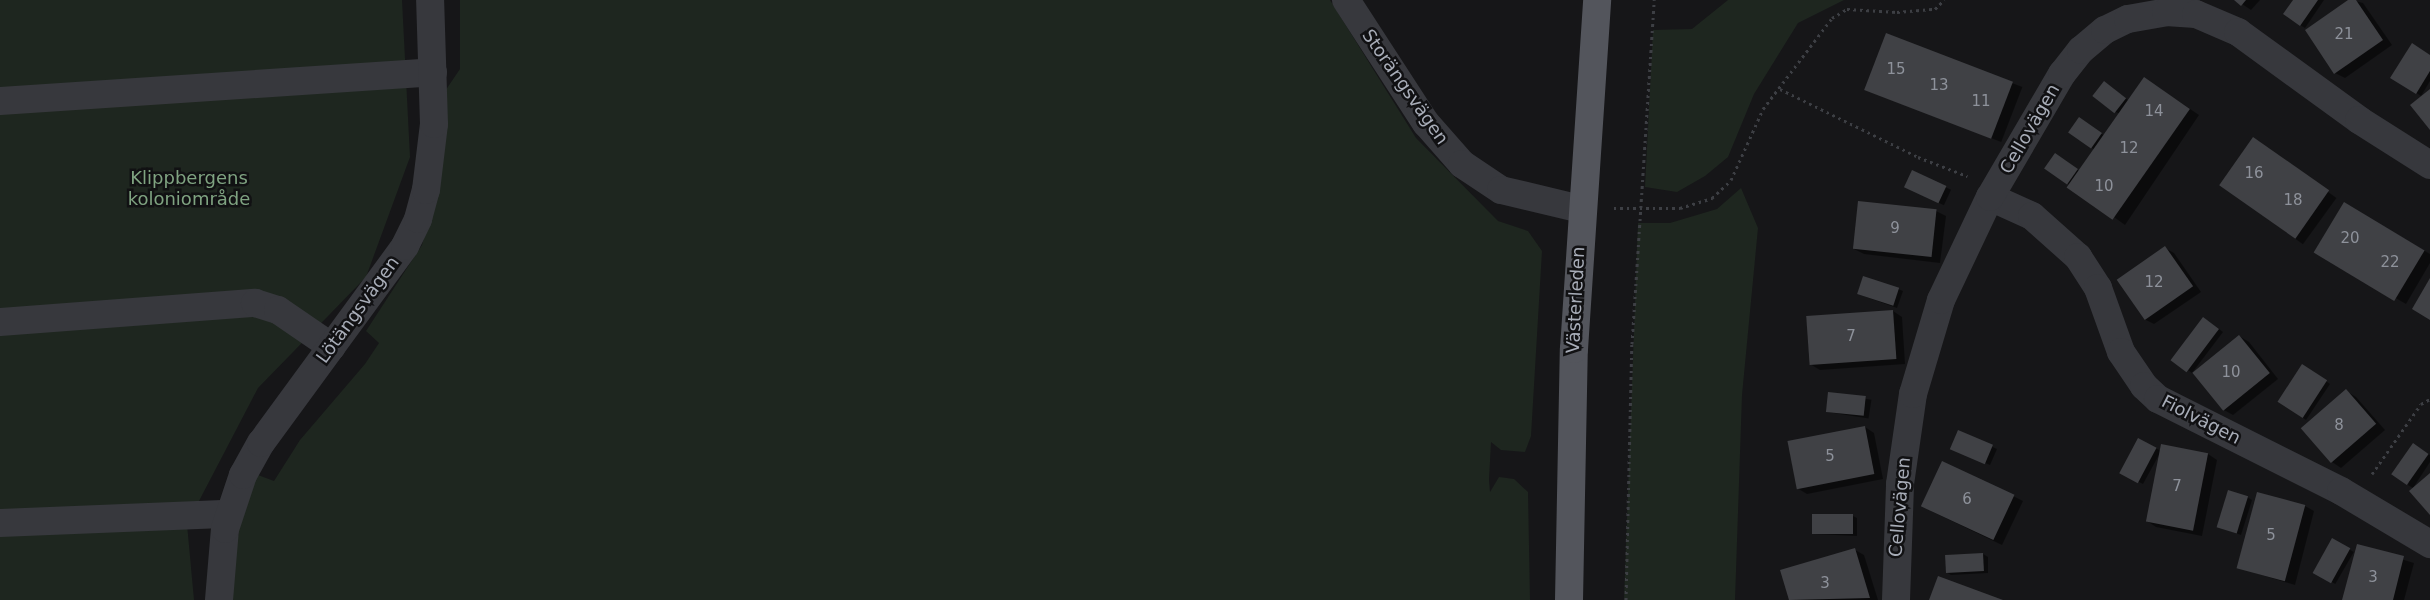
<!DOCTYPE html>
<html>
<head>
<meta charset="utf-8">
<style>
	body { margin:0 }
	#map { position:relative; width:2430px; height:600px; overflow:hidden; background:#161618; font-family:"DejaVu Sans",sans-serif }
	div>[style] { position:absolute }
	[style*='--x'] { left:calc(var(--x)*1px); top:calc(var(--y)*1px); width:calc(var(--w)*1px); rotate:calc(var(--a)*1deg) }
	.green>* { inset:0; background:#1e261f }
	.shadow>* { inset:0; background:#0007; transform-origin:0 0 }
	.building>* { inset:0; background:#404145; transform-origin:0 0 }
	.path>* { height:3px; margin-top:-1.5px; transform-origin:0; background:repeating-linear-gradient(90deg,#3d3f44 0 2.5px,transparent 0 6.5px) }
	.minor>* { height:28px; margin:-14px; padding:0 14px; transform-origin:14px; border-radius:14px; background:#37383d }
	.major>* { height:28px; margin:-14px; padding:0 14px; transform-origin:14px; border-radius:14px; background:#53555c }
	span { translate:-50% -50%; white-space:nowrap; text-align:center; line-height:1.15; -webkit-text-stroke:5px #111113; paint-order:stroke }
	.number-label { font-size:15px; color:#8e929b }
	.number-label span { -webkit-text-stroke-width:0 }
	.street-label { font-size:18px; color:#a8adb8 }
	.park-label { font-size:18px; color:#7fa381 }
</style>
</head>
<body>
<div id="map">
	<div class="green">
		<div style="clip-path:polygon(0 0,402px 0,410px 157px,366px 277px,258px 388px,187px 524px,194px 600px,0 600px)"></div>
		<div style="clip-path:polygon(460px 0,1330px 0,1416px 138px,1498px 221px,1528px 231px,1542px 251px,1531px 436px,1525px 452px,1501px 450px,1491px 442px,1489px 480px,1490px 492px,1499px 477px,1514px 479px,1528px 492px,1530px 600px,231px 600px,230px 585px,243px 506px,253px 473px,274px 481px,300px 440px,365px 364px,379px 343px,366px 331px,422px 245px,440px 178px,441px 97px,460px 69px)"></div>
		<div style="clip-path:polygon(1728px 0,1844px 0,1798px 23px,1754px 94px,1728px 157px,1705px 176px,1677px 192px,1645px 187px,1653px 30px,1692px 29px)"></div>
		<div style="clip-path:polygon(1741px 188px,1758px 228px,1742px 395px,1735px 600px,1624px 600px,1638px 223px,1670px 223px,1717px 209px)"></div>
	</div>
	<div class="shadow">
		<div style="clip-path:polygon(2236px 0,2260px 0,2251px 10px)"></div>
		<div style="clip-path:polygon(2294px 0,2324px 0,2305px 28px,2300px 25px)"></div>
		<div style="clip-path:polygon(2351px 0,2363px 3px,2392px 45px,2345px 78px,2335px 73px)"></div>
		<div style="left:1887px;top:35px;width:145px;height:59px;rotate:21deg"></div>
		<div style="clip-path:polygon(2430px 56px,2430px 81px,2421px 96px,2392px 77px)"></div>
		<div style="clip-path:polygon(2153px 84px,2199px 115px,2125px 225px,2067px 183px,2060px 157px,2081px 172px,2096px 150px,2092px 148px,2084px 122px,2105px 136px,2120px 114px,2116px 112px,2109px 85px,2129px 101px)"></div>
		<div style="left:2262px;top:144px;width:92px;height:57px;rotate:36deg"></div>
		<div style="left:1913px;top:172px;width:42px;height:17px;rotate:25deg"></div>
		<div style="clip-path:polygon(2345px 204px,2430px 254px,2430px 263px,2406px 304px,2316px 252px)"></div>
		<div style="clip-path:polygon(1936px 211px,1946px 216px,1940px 263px,1864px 254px,1854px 249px)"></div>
		<div style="clip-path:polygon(2165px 248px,2174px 253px,2201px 292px,2154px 324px,2144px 319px)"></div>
		<div style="clip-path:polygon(1898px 289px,1903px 291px,1897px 308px,1858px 294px)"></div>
		<div style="clip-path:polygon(1893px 311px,1902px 317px,1905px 364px,1820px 370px,1810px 364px)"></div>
		<div style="clip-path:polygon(2208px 321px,2223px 332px,2192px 373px,2188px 370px)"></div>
		<div style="clip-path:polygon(2239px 336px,2249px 342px,2278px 379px,2233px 415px,2224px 410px)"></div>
		<div style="clip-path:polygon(2307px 368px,2330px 384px,2306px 420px,2279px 401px)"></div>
		<div style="clip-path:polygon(2346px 391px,2356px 397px,2385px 430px,2341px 468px,2332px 462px,2303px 428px)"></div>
		<div style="left:1829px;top:393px;width:43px;height:19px;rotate:9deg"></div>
		<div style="clip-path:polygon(1865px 427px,1874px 433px,1883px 479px,1807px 494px,1797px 488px)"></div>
		<div style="clip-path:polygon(1959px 432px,1997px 449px,1990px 465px,1956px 451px)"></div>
		<div style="clip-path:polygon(2139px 439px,2161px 451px,2162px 445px,2208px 454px,2217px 460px,2202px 536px,2156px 527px,2147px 521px,2160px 453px,2143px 484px,2121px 473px)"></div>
		<div style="clip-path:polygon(2418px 447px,2430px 455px,2430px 462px,2413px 488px,2408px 485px)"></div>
		<div style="clip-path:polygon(2013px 496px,2023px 501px,2002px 545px,1931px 511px)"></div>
		<div style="clip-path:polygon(2247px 497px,2252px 500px,2241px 535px,2218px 527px)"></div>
		<div style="clip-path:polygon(2305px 506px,2314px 511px,2295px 585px,2239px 568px)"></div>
		<div style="clip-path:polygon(1853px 516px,1857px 518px,1857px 536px,1814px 534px)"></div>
		<div style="left:2333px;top:540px;width:24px;height:37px;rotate:30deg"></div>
		<div style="clip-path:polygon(2358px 546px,2414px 563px,2404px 600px,2344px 600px)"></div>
		<div style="clip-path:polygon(1855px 550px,1864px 555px,1878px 600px,1791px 600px,1782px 571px)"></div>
		<div style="clip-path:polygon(1983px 554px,1988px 557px,1988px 573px,1951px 575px,1946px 572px,1946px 555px)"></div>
	</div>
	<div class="building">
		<div style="clip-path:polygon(2234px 0,2246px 0,2241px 6px)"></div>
		<div style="clip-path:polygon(2293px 0,2318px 0,2300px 26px,2283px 14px)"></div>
		<div style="clip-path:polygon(2348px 0,2356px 0,2383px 40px,2334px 74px,2305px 30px)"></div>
		<div style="left:1886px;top:33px;width:136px;height:61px;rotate:21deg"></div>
		<div style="clip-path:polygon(2412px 43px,2430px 55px,2430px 71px,2416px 94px,2390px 78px)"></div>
		<div style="left:2144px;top:77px;width:56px;height:135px;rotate:35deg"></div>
		<div style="left:2104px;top:81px;width:28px;height:19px;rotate:38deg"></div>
		<div style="clip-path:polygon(2430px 89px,2430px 130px,2410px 105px)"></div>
		<div style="left:2079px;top:117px;width:28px;height:19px;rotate:35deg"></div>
		<div style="left:2253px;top:137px;width:93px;height:59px;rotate:35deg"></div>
		<div style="left:2055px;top:153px;width:28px;height:19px;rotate:35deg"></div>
		<div style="left:1912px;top:170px;width:38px;height:19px;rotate:25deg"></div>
		<div style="left:1858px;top:201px;width:79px;height:48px;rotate:6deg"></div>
		<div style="left:2344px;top:202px;width:94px;height:59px;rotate:31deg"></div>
		<div style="left:2165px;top:246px;width:49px;height:59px;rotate:55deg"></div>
		<div style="left:1863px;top:276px;width:38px;height:19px;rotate:18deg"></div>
		<div style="clip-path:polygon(2430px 278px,2430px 320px,2412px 309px)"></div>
		<div style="left:1893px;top:310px;width:49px;height:87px;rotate:86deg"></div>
		<div style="left:2203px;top:317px;width:20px;height:54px;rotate:37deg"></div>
		<div style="left:2239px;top:335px;width:49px;height:60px;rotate:51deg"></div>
		<div style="left:2302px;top:364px;width:30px;height:45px;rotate:33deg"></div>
		<div style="left:2346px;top:389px;width:46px;height:60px;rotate:49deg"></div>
		<div style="left:1828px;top:392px;width:38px;height:20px;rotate:6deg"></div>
		<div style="left:1865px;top:426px;width:49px;height:79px;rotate:79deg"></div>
		<div style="left:1958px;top:430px;width:38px;height:21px;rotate:23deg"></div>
		<div style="left:2138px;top:438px;width:21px;height:40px;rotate:28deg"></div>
		<div style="left:2413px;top:443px;width:19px;height:38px;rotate:35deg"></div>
		<div style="left:2161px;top:444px;width:48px;height:79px;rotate:11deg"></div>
		<div style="left:1942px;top:461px;width:80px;height:50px;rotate:25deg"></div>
		<div style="clip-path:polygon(2430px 473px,2430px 515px,2409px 491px)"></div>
		<div style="left:2228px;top:490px;width:21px;height:39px;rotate:17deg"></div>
		<div style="left:2257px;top:492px;width:50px;height:79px;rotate:15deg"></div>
		<div style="left:1853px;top:514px;width:20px;height:41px;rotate:90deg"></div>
		<div style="left:2332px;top:538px;width:21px;height:40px;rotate:29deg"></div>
		<div style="clip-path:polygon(2357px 544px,2404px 556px,2393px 600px,2342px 600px)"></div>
		<div style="clip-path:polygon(1855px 548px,1870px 598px,1789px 600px,1780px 570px)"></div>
		<div style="left:1983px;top:553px;width:18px;height:38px;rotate:87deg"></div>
		<div style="clip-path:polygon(1938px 576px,2003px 600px,1929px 600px)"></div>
	</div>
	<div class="path">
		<div style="--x:1780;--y:89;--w:154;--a:26.2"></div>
		<div style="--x:1918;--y:157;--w:53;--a:21.2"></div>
		<div style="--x:1614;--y:208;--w:66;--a:0"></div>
		<div style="--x:1680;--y:208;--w:34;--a:-17"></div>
		<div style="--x:1712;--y:198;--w:26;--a:-43"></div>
		<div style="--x:1731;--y:180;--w:78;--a:-65.7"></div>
		<div style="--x:1763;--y:109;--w:114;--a:-52.8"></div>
		<div style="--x:1832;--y:18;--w:17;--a:-31"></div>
		<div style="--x:1847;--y:9;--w:50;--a:3.4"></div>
		<div style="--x:1897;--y:12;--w:38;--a:-5"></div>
		<div style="--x:1935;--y:9;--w:13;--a:-45"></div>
		<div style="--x:2372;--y:474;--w:85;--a:-55"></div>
		<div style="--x:2421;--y:404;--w:10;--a:-29"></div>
		<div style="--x:1626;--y:600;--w:256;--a:-88.7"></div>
		<div style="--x:1632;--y:344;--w:345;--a:-86.3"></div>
	</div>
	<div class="minor">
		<div style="--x:1346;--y:0;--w:147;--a:57"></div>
		<div style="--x:1426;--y:123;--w:55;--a:48.7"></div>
		<div style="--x:1462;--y:164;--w:47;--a:33.7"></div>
		<div style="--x:1501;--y:190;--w:82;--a:13.4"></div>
		<div style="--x:0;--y:101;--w:434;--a:-3.8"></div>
		<div style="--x:1990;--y:197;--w:46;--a:24.3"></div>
		<div style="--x:2032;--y:216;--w:62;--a:41.7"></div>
		<div style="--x:2078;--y:257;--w:37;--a:57"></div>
		<div style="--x:2098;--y:288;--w:68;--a:70.2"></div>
		<div style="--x:2121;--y:352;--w:41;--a:55.9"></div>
		<div style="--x:2144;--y:386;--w:19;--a:43"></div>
		<div style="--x:2158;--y:399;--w:205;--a:26.7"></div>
		<div style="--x:2341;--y:491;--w:104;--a:30.8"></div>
		<div style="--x:0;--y:322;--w:256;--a:-4.3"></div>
		<div style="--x:255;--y:303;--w:24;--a:17"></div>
		<div style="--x:278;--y:310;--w:65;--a:34.4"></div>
		<div style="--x:0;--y:523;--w:229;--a:-2.3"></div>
		<div style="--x:219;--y:600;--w:71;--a:-85.2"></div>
		<div style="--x:225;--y:529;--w:57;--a:-71.6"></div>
		<div style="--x:243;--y:475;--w:37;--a:-61"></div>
		<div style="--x:261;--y:443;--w:244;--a:-53.8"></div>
		<div style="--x:405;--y:246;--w:30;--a:-64"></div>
		<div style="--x:418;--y:219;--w:30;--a:-75"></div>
		<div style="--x:426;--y:190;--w:66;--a:-83.1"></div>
		<div style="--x:434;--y:124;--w:124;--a:-91.8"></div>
		<div style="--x:1896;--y:600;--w:116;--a:-88"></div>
		<div style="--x:1900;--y:484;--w:91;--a:-81.8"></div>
		<div style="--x:1913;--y:394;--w:98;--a:-73.4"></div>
		<div style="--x:1941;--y:300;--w:114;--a:-64.6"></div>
		<div style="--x:1990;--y:197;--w:143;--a:-59.7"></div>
		<div style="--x:2062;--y:74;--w:31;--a:-52"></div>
		<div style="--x:2081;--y:50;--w:31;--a:-40"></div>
		<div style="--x:2105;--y:30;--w:25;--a:-26"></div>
		<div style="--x:2128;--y:19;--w:39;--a:-10"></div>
		<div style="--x:2166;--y:12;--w:30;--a:4"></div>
		<div style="--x:2196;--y:14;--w:46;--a:23.2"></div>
		<div style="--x:2238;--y:32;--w:150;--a:36"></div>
		<div style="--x:2359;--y:120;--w:84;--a:32.4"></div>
	</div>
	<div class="major">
		<div style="--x:1569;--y:600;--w:251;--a:-88.9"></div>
		<div style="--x:1574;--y:349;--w:350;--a:-86.2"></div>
	</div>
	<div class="number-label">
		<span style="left:2344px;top:35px">21</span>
		<span style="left:1896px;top:70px">15</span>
		<span style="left:1939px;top:86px">13</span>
		<span style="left:1981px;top:102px">11</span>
		<span style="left:2154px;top:112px">14</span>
		<span style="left:2129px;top:149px">12</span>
		<span style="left:2254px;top:174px">16</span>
		<span style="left:2104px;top:187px">10</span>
		<span style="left:2293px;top:201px">18</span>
		<span style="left:1895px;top:229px">9</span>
		<span style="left:2350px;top:239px">20</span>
		<span style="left:2390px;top:263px">22</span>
		<span style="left:2154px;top:283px">12</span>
		<span style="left:1851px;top:337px">7</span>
		<span style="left:2231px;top:373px">10</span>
		<span style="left:2339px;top:426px">8</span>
		<span style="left:1830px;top:457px">5</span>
		<span style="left:2177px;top:487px">7</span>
		<span style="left:1967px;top:500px">6</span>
		<span style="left:2271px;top:536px">5</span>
		<span style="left:2373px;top:578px">3</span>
		<span style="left:1825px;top:584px">3</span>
	</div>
	<div class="street-label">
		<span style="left:1405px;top:87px;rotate:55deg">Storängsvägen</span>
		<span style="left:2030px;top:129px;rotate:-60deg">Cellovägen</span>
		<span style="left:1576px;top:300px;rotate:-87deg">Västerleden</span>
		<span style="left:358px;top:310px;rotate:-54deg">Lötängsvägen</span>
		<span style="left:2201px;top:420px;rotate:27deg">Fiolvägen</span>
		<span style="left:1900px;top:507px;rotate:-85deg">Cellovägen</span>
	</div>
	<div class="park-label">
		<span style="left:189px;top:189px">Klippbergens<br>koloniområde</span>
	</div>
</div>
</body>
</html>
